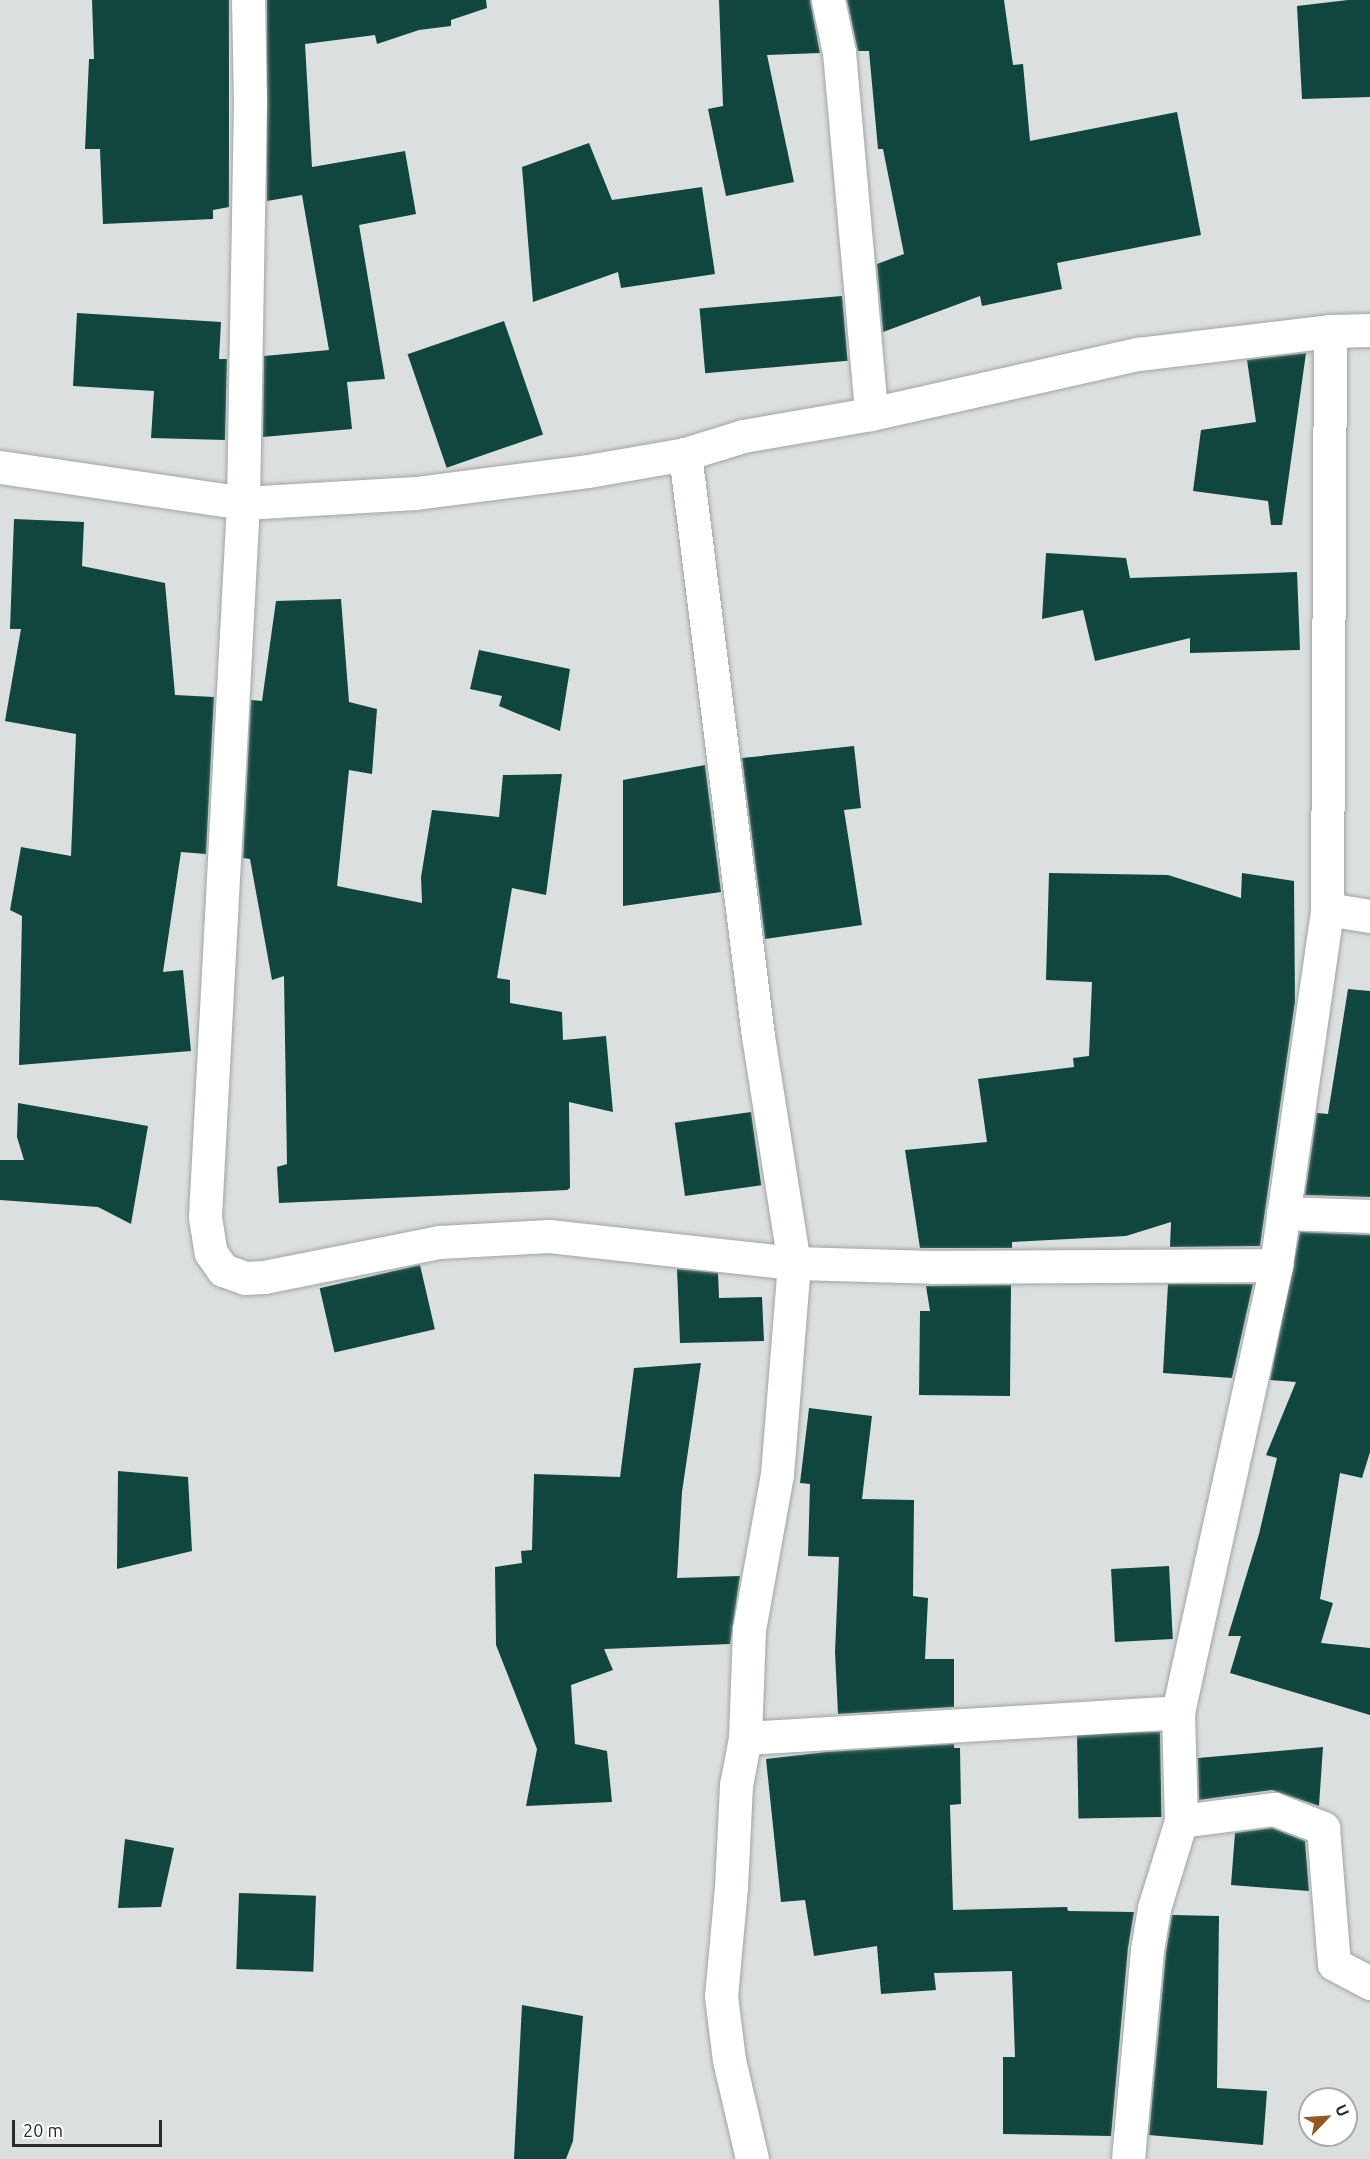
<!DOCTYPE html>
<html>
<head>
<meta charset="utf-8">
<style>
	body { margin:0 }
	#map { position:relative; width:1370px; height:2159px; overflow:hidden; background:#dcdfe0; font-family:Ubuntu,sans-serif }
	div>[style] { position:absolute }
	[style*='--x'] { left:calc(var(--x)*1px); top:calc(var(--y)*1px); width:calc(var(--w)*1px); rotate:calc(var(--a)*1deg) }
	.building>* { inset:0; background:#10463e; transform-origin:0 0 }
	.roads { filter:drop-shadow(0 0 2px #a0a4a4) drop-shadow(0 0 2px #a0a4a4) }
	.minor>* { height:33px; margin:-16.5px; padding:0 16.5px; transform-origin:16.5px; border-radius:16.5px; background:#fff }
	span { translate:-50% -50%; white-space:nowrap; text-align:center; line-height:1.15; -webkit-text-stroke:6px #fff; paint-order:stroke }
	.north { position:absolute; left:1298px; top:2087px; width:60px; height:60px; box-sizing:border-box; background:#fff; border:2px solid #a9aaaa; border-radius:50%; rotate:65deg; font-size:16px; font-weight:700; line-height:24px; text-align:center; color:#292a2b }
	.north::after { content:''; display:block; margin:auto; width:21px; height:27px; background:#985624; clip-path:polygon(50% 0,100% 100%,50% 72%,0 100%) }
	.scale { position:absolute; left:12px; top:2120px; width:150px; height:27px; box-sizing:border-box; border:3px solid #292a2b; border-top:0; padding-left:8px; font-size:18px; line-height:21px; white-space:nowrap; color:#292a2b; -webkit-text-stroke:4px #fff; paint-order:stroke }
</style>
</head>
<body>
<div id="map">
	<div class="building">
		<div style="clip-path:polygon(92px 0,229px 0,229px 207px,213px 210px,213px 219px,103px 224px,100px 149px,85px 149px,89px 59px,94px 59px)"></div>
		<div style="clip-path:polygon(267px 0,486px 0,487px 8px,451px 20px,451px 26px,419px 30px,377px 44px,375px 35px,305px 44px,312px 167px,405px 151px,416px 214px,359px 225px,385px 379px,347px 382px,352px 429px,263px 437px,264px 356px,329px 350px,302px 195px,267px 201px)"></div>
		<div style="clip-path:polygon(719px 0,810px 0,820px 53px,767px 55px,794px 182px,726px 196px,708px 109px,723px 106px)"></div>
		<div style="clip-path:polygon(847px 0,1004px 0,1013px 65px,1023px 64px,1030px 141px,1177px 112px,1201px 235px,1057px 263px,1062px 289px,982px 306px,980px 296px,883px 332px,877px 264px,904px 254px,883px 149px,878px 149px,869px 51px,858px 51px)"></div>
		<div style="clip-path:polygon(1348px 0,1370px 0,1370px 97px,1302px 99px,1297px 6px)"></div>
		<div style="clip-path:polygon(589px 143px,612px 200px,702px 187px,715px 274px,621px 288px,618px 272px,533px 302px,522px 167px)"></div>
		<div style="left:842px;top:296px;width:65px;height:143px;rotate:85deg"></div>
		<div style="clip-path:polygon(77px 313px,221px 322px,219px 359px,227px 359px,225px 440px,151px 438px,154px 391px,73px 386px)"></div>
		<div style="left:504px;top:321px;width:120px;height:102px;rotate:71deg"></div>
		<div style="clip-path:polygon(1306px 353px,1282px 525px,1271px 525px,1268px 501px,1193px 491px,1201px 430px,1256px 422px,1247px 360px)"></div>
		<div style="clip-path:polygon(14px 519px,84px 522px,82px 566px,165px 583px,175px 695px,214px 697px,206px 854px,181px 852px,163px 972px,183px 970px,191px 1051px,19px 1065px,22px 916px,10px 910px,21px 847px,71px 856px,76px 734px,5px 721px,21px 629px,10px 629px)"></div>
		<div style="clip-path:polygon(1046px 553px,1126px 558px,1130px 578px,1297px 572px,1300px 650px,1190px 653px,1190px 638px,1095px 661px,1083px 610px,1042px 619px)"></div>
		<div style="clip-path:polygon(341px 599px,349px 702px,377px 709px,372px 774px,349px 770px,337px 886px,422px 903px,421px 877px,432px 810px,499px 817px,503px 775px,562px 774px,546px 895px,512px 888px,497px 978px,510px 980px,510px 1003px,562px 1012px,563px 1040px,606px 1036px,613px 1112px,569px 1102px,570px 1188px,567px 1190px,279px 1203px,277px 1167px,287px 1164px,284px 976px,272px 980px,250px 859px,243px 858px,251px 700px,262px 701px,276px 601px)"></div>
		<div style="clip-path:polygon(479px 650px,570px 669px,560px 731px,499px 706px,502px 696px,470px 689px)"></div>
		<div style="clip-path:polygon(854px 746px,861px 808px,844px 810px,862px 925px,765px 939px,742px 758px)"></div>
		<div style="clip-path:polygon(705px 765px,721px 892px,623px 906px,623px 780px)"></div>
		<div style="clip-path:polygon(1049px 873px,1168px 875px,1241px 898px,1242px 873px,1294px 881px,1295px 1002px,1260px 1246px,1170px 1247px,1171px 1222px,1126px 1236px,1012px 1242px,1012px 1248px,920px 1248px,905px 1150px,987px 1142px,978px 1079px,1074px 1067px,1073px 1058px,1089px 1056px,1092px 982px,1046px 980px)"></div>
		<div style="clip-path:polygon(1348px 989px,1370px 991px,1370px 1197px,1305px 1195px,1317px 1113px,1328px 1114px)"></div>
		<div style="clip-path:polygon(18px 1103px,148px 1126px,131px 1224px,98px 1207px,0 1200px,0 1160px,24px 1160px,17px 1137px)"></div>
		<div style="left:751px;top:1112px;width:74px;height:77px;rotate:82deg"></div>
		<div style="clip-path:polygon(1300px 1232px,1370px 1235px,1370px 1452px,1362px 1478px,1340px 1473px,1320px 1599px,1333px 1603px,1321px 1643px,1370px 1648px,1370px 1715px,1230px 1673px,1241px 1636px,1228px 1636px,1259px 1534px,1277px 1458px,1266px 1455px,1296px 1382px,1270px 1380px)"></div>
		<div style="left:420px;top:1265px;width:66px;height:103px;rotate:77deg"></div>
		<div style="clip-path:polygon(677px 1269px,718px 1273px,719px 1298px,762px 1297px,764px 1341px,680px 1343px)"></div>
		<div style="clip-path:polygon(1168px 1284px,1253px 1284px,1232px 1378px,1163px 1373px)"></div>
		<div style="clip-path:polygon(1011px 1285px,1010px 1396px,919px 1395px,920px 1311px,930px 1311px,926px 1286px)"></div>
		<div style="clip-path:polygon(701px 1363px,682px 1492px,677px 1578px,740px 1576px,730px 1644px,604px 1649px,613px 1670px,571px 1685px,575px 1744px,607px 1751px,612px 1802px,526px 1806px,537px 1749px,496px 1645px,495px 1567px,522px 1563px,521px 1551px,532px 1550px,534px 1474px,620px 1477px,634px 1368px)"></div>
		<div style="clip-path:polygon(809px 1408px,872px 1416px,862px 1499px,914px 1500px,913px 1596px,928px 1598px,925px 1659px,954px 1659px,954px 1707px,838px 1714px,835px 1652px,839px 1557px,808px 1556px,810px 1484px,800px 1483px)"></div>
		<div style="clip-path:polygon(118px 1471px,188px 1477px,192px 1551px,117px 1569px)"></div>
		<div style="left:1169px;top:1566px;width:73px;height:58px;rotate:87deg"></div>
		<div style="left:1160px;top:1732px;width:85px;height:83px;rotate:89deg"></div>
		<div style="clip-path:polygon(954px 1744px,954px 1748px,960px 1748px,961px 1804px,950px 1805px,953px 1910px,1067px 1907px,1068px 1911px,1134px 1912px,1128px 1948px,1111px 2136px,1003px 2134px,1003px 2057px,1015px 2057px,1012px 1971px,934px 1973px,936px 1990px,881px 1994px,877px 1946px,814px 1956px,805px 1900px,781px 1902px,766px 1759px,826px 1752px)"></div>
		<div style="clip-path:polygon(1323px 1747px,1319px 1806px,1272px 1790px,1199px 1800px,1198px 1758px)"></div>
		<div style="clip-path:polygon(1272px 1828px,1305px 1841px,1309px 1891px,1231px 1885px,1235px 1833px)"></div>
		<div style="clip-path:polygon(125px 1839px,174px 1848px,161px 1907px,118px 1908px)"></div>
		<div style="left:239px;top:1893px;width:77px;height:76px;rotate:2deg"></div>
		<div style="clip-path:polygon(1172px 1915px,1219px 1916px,1217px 2088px,1267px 2091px,1263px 2145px,1149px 2135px,1166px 1952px)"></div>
		<div style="clip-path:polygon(522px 2005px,583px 2016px,573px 2141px,566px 2159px,514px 2159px)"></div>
	</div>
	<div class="roads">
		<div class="minor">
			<div style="--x:248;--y:0;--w:101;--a:88.9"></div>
			<div style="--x:250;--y:101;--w:402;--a:91"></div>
			<div style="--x:243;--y:503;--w:715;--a:93.05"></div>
			<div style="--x:205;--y:1217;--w:36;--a:81"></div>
			<div style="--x:211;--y:1253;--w:21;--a:55"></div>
			<div style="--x:223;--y:1270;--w:23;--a:20"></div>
			<div style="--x:245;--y:1278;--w:19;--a:-3"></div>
			<div style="--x:264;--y:1277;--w:178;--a:-11.3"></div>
			<div style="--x:439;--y:1242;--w:110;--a:-3.1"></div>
			<div style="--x:549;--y:1236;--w:246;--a:6.3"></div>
			<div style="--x:794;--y:1263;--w:139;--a:1.6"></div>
			<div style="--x:933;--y:1267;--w:343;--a:-0.3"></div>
			<div style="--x:828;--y:0;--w:53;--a:78.1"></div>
			<div style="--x:839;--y:52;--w:363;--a:84.9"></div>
			<div style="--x:685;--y:454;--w:587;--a:82.85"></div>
			<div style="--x:758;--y:1036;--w:230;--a:81"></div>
			<div style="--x:794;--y:1263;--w:212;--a:94.6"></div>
			<div style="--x:777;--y:1474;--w:158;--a:100.2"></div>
			<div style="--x:749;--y:1629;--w:109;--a:92.1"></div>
			<div style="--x:745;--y:1738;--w:48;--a:100.8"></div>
			<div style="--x:736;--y:1785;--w:102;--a:92.8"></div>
			<div style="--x:731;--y:1887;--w:109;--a:95.2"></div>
			<div style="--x:721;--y:1996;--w:64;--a:82.9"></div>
			<div style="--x:729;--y:2060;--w:102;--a:76.9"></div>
			<div style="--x:0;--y:467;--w:246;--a:8.4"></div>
			<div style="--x:243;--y:503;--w:173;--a:-3.3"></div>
			<div style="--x:416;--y:493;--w:173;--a:-7.3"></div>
			<div style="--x:588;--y:471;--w:98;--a:-9.9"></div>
			<div style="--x:685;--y:454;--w:61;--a:-17.2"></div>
			<div style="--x:743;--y:436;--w:130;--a:-9.8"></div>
			<div style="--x:871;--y:414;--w:274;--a:-12.7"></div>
			<div style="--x:1138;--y:354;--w:193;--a:-6.8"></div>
			<div style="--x:1330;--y:331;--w:40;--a:-1.4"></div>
			<div style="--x:1327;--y:909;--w:44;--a:9.2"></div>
			<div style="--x:1283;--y:1213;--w:87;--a:2"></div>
			<div style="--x:745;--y:1738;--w:434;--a:-3.4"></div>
			<div style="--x:1181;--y:1821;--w:94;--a:-7.4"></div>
			<div style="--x:1274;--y:1809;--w:53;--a:21.2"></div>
			<div style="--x:1323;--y:1828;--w:136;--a:85.4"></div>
			<div style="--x:1334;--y:1964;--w:41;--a:27.8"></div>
			<div style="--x:1128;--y:2159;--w:210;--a:-84.8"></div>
			<div style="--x:1147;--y:1950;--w:43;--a:-80.5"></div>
			<div style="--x:1154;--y:1908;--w:91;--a:-72.8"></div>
			<div style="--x:1181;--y:1821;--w:109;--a:-91.6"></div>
			<div style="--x:1178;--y:1712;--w:458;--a:-77.6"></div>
			<div style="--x:1276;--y:1265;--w:360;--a:-81.8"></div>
			<div style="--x:1327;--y:909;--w:578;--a:-89.7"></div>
		</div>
	</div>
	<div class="north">U</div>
	<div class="scale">20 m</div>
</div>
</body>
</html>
